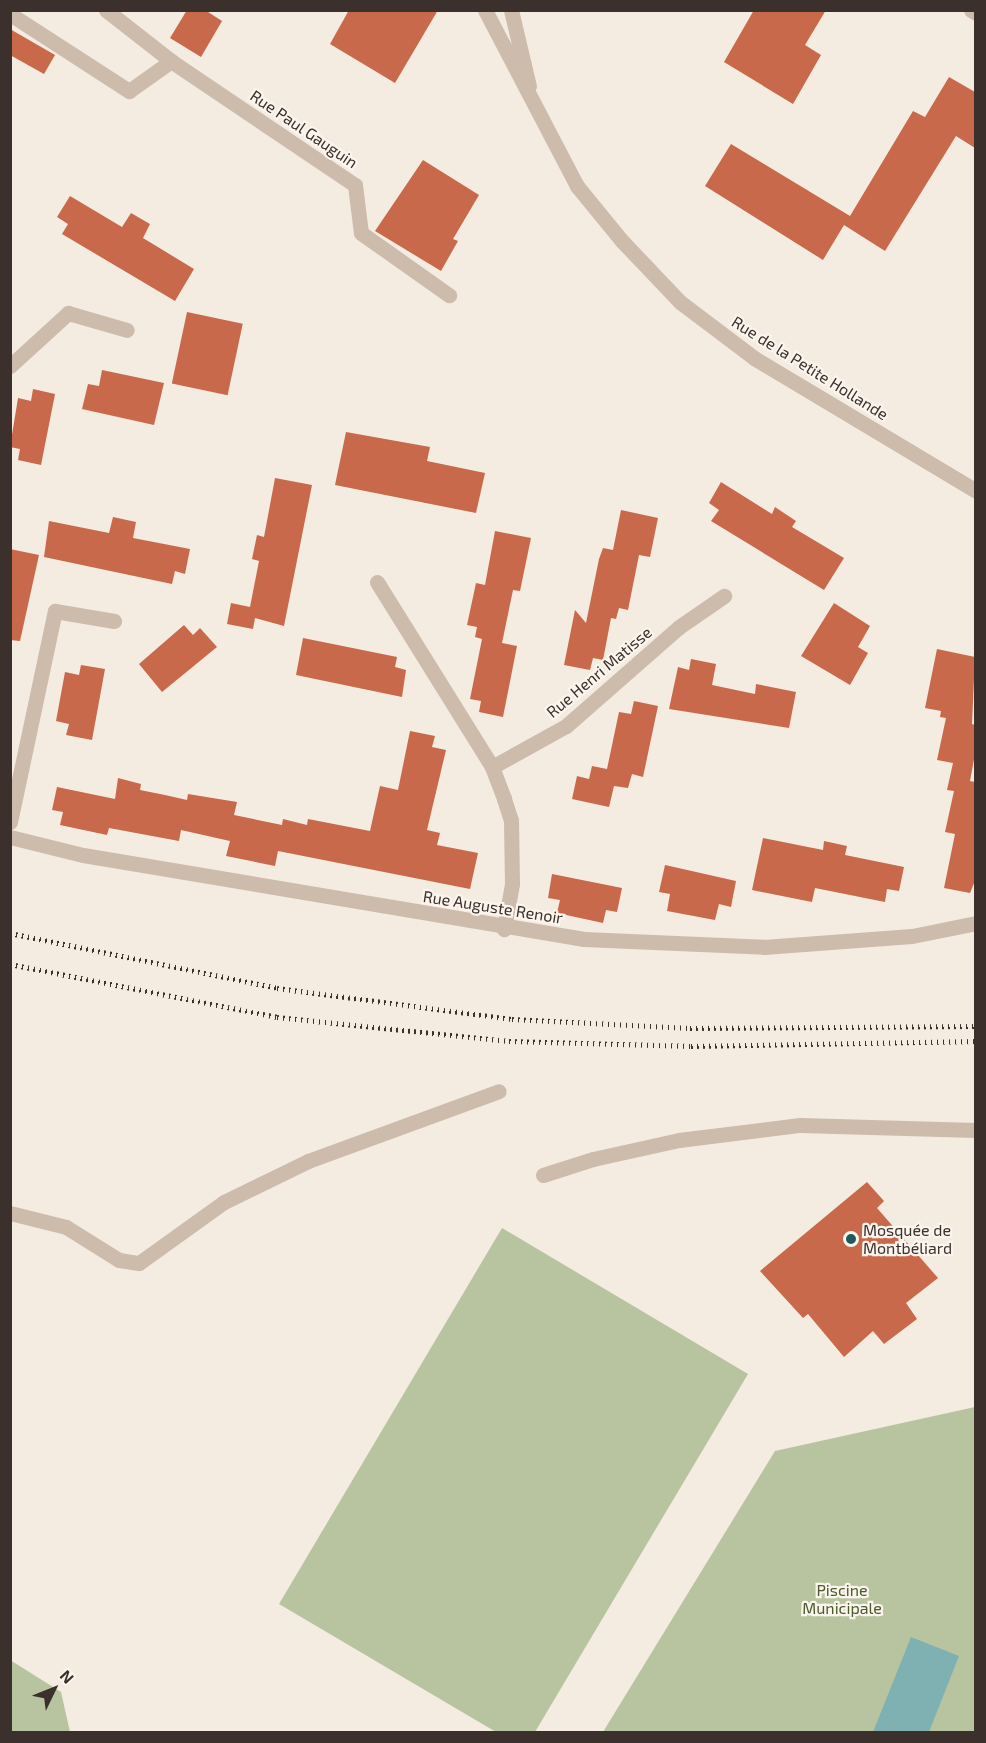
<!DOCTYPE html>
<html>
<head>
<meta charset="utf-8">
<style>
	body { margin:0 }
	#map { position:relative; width:986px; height:1743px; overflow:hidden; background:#f4ebe1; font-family:"Exo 2",sans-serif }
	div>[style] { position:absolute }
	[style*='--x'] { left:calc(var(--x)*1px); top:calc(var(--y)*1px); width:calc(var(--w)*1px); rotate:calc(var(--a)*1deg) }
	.green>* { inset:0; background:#b8c4a0 }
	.water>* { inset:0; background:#7fb0b2 }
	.building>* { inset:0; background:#c8694b; transform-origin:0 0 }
	.service>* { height:15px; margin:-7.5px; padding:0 7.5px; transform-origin:7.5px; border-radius:7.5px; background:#cdbbac }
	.minor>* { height:15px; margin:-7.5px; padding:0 7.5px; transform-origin:7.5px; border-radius:7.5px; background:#cdbbac }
	.tertiary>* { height:15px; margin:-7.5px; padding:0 7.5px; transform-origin:7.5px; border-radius:7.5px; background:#cdbbac }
	.rail>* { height:4.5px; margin-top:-2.25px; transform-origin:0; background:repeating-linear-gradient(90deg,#3b302b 0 1.5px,transparent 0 6px) }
	.dots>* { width:16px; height:16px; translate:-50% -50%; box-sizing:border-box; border:3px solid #fbf5ee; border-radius:50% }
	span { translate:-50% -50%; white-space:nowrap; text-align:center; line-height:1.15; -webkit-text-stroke:4.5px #fbf5ee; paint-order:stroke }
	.street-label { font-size:16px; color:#3b302b }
	.poi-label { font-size:16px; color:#3b302b }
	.left { translate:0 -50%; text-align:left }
	.park-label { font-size:16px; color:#4a5a2e }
	.frame { position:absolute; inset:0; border:12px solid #3b302b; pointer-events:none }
	.north { position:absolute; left:24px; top:1659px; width:60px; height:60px; -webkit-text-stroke:4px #fbf5ee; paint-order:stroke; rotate:47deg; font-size:16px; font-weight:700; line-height:24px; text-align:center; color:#3b302b }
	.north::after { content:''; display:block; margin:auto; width:21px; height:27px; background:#3b302b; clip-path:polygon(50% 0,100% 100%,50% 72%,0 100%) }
</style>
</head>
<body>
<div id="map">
	<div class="green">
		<div style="clip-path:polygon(502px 1228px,748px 1374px,535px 1732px,496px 1732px,279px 1604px)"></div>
		<div style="clip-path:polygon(975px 1407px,975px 1732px,603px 1732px,775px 1451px)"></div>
		<div style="clip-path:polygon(10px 1660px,61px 1692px,70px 1732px,11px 1732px)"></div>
	</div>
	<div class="water">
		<div style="clip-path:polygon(911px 1637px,959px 1656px,929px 1732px,873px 1732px)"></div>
	</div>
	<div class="building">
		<div style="clip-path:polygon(187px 10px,205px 10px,222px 21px,201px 57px,170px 38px)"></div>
		<div style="clip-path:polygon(349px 10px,438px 10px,395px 83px,330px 44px)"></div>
		<div style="clip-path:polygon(754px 10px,826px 10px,805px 45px,821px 55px,793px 104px,724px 62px)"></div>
		<div style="clip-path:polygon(10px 29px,55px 55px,44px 74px,10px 55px)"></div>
		<div style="clip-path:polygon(949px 77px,975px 92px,975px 148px,956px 136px,885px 251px,844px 225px,823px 260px,705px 186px,731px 144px,850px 216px,913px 111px,925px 117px)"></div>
		<div style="clip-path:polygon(423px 160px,479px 195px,453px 239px,458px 241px,441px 271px,375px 231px)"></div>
		<div style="clip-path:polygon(70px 196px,122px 227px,131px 213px,150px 224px,143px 238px,194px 269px,175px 301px,62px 234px,68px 224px,57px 217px)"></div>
		<div style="left:187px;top:312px;width:57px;height:73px;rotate:12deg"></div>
		<div style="clip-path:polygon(102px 370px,164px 383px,154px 425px,82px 409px,88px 384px,99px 386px)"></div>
		<div style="clip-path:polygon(33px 389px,55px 394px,41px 465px,18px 460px,20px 449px,10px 447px,18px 398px,31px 401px)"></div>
		<div style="clip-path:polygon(346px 432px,430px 447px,427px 461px,485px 473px,476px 513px,335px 485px)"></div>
		<div style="clip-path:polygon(275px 478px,312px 485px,284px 626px,255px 618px,253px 629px,227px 624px,231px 603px,250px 607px,259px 561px,252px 559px,257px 535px,264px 537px)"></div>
		<div style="clip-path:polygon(721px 482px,772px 514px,775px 507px,796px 521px,792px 527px,844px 558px,824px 590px,711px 521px,719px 510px,709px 503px)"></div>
		<div style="clip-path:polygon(621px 510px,658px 518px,650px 557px,639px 555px,628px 610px,619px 608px,616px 619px,611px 618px,603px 660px,593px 658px,590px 670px,564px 665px,575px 610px,586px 623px,599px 559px,603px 548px,613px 550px)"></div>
		<div style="clip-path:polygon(113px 517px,136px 522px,133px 538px,190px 549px,185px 574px,175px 571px,172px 584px,44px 557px,49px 521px,109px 533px)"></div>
		<div style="clip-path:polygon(495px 531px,531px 538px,520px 591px,513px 590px,502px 643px,517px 646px,503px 717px,479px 712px,481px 701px,470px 699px,482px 639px,475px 637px,477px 627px,467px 625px,476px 583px,485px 585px)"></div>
		<div style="clip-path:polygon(10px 549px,39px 555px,20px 641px,10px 640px)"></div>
		<div style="clip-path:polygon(834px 603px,870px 626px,858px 647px,868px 653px,850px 685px,801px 656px)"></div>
		<div style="clip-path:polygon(184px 625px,193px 635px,200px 628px,217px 647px,162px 692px,139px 664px)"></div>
		<div style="clip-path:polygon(303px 638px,397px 657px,395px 667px,406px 670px,402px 697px,296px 675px)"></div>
		<div style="clip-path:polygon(937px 649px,975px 657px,972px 724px,975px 725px,975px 754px,970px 781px,975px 782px,975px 881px,970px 893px,944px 888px,955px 834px,945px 832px,954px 791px,947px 790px,953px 763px,937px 760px,946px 718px,940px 717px,941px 711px,925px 708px)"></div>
		<div style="clip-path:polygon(691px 659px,716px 664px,712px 685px,755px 694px,756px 684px,796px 692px,789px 728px,669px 709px,678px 667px,689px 670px)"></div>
		<div style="clip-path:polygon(81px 665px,105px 669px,92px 740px,66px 735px,69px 724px,56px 721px,65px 672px,79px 675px)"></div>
		<div style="clip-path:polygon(634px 701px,658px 706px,643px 777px,632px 774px,628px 788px,614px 786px,609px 807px,572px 799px,577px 776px,589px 779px,592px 766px,607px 769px,619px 712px,631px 714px)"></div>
		<div style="clip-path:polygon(410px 731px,435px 736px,432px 747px,446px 750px,427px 830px,440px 833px,437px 845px,478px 853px,470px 889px,278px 851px,275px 866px,226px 856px,230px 841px,181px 830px,179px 841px,109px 828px,107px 835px,60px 825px,63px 812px,52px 810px,57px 787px,115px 799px,118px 778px,141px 784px,140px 790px,165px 795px,187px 800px,188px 794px,237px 802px,234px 815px,282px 825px,283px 819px,307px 825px,308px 819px,370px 831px,380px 786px,398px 790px)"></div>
		<div style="clip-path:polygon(763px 838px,823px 850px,824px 841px,847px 846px,845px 855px,904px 867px,899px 891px,887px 889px,885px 902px,815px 888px,812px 902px,752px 890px)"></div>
		<div style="clip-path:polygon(665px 865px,736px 881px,731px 907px,719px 904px,715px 920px,667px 911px,670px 894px,659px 892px)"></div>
		<div style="clip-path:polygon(552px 874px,622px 888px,617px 912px,606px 910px,603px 923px,557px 913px,560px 900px,548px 898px)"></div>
		<div style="clip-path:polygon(867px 1182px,884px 1201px,877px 1208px,938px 1278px,906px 1303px,917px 1319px,884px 1344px,873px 1331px,844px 1357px,808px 1314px,803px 1318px,760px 1271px)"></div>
	</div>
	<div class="service">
		<div style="--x:10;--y:1213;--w:58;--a:14"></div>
		<div style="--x:66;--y:1227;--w:62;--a:31.9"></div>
		<div style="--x:119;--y:1260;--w:20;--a:9"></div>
		<div style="--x:139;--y:1263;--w:105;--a:-35.7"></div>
		<div style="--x:224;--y:1202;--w:93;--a:-26"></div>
		<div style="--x:308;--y:1161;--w:203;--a:-20.1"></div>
	</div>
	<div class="minor">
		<div style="--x:106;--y:10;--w:83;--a:38.1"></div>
		<div style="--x:171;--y:61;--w:222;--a:34"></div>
		<div style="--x:355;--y:185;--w:48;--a:82.9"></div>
		<div style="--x:361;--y:233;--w:108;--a:35.2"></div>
		<div style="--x:971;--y:10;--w:6;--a:31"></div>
		<div style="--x:10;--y:14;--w:142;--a:32.9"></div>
		<div style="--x:129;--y:91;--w:52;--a:-35.5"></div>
		<div style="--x:10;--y:366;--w:79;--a:-42.4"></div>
		<div style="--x:68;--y:313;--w:61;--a:16.1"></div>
		<div style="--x:377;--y:582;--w:218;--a:58.1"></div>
		<div style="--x:492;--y:767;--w:34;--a:69"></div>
		<div style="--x:504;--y:799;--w:22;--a:72"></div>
		<div style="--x:511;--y:820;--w:64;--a:89.1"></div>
		<div style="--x:512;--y:884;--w:46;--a:100.1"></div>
		<div style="--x:492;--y:767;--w:85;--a:-29"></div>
		<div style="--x:566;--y:726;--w:150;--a:-41.2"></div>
		<div style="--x:679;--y:627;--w:55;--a:-34.6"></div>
		<div style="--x:10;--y:822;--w:216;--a:-78"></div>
		<div style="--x:55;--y:611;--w:60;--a:9.6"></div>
		<div style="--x:10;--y:837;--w:75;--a:13.9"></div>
		<div style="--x:83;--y:855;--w:508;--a:9.52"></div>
		<div style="--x:584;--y:939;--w:180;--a:2.5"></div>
		<div style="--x:764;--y:947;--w:148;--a:-4.3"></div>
		<div style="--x:912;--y:936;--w:65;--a:-11.5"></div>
		<div style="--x:543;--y:1175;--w:52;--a:-17.7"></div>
		<div style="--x:593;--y:1159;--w:88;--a:-12.5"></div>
		<div style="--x:679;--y:1140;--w:122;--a:-7.1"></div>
		<div style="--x:800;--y:1125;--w:176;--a:1.6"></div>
	</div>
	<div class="tertiary">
		<div style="--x:485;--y:10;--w:199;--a:62.4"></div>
		<div style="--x:577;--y:186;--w:71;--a:50.7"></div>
		<div style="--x:622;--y:241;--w:84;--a:46.4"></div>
		<div style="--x:680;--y:302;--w:93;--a:37.1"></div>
		<div style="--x:754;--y:358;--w:259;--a:30.9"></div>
		<div style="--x:511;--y:10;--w:78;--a:76.7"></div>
	</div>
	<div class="rail">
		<div style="--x:10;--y:933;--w:273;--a:11.6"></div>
		<div style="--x:277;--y:988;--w:237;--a:7.5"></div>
		<div style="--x:512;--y:1019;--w:178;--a:2.9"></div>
		<div style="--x:690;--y:1028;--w:286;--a:-0.4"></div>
		<div style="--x:10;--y:964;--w:272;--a:11.2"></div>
		<div style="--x:277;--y:1017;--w:233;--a:5.9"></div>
		<div style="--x:509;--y:1041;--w:182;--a:1.6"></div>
		<div style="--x:691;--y:1046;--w:285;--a:-1"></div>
	</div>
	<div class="dots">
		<div style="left:851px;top:1239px;background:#1f5a5e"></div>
	</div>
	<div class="street-label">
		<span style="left:304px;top:129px;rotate:34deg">Rue Paul Gauguin</span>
		<span style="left:810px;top:368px;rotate:32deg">Rue de la Petite Hollande</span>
		<span style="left:599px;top:672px;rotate:-40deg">Rue Henri Matisse</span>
		<span style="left:493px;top:907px;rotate:9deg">Rue Auguste Renoir</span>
	</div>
	<div class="poi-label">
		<span class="left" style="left:863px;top:1239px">Mosquée de<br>Montbéliard</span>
	</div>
	<div class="park-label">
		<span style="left:842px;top:1599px">Piscine<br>Municipale</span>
	</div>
	<div class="frame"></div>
	<div class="north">N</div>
</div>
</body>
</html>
